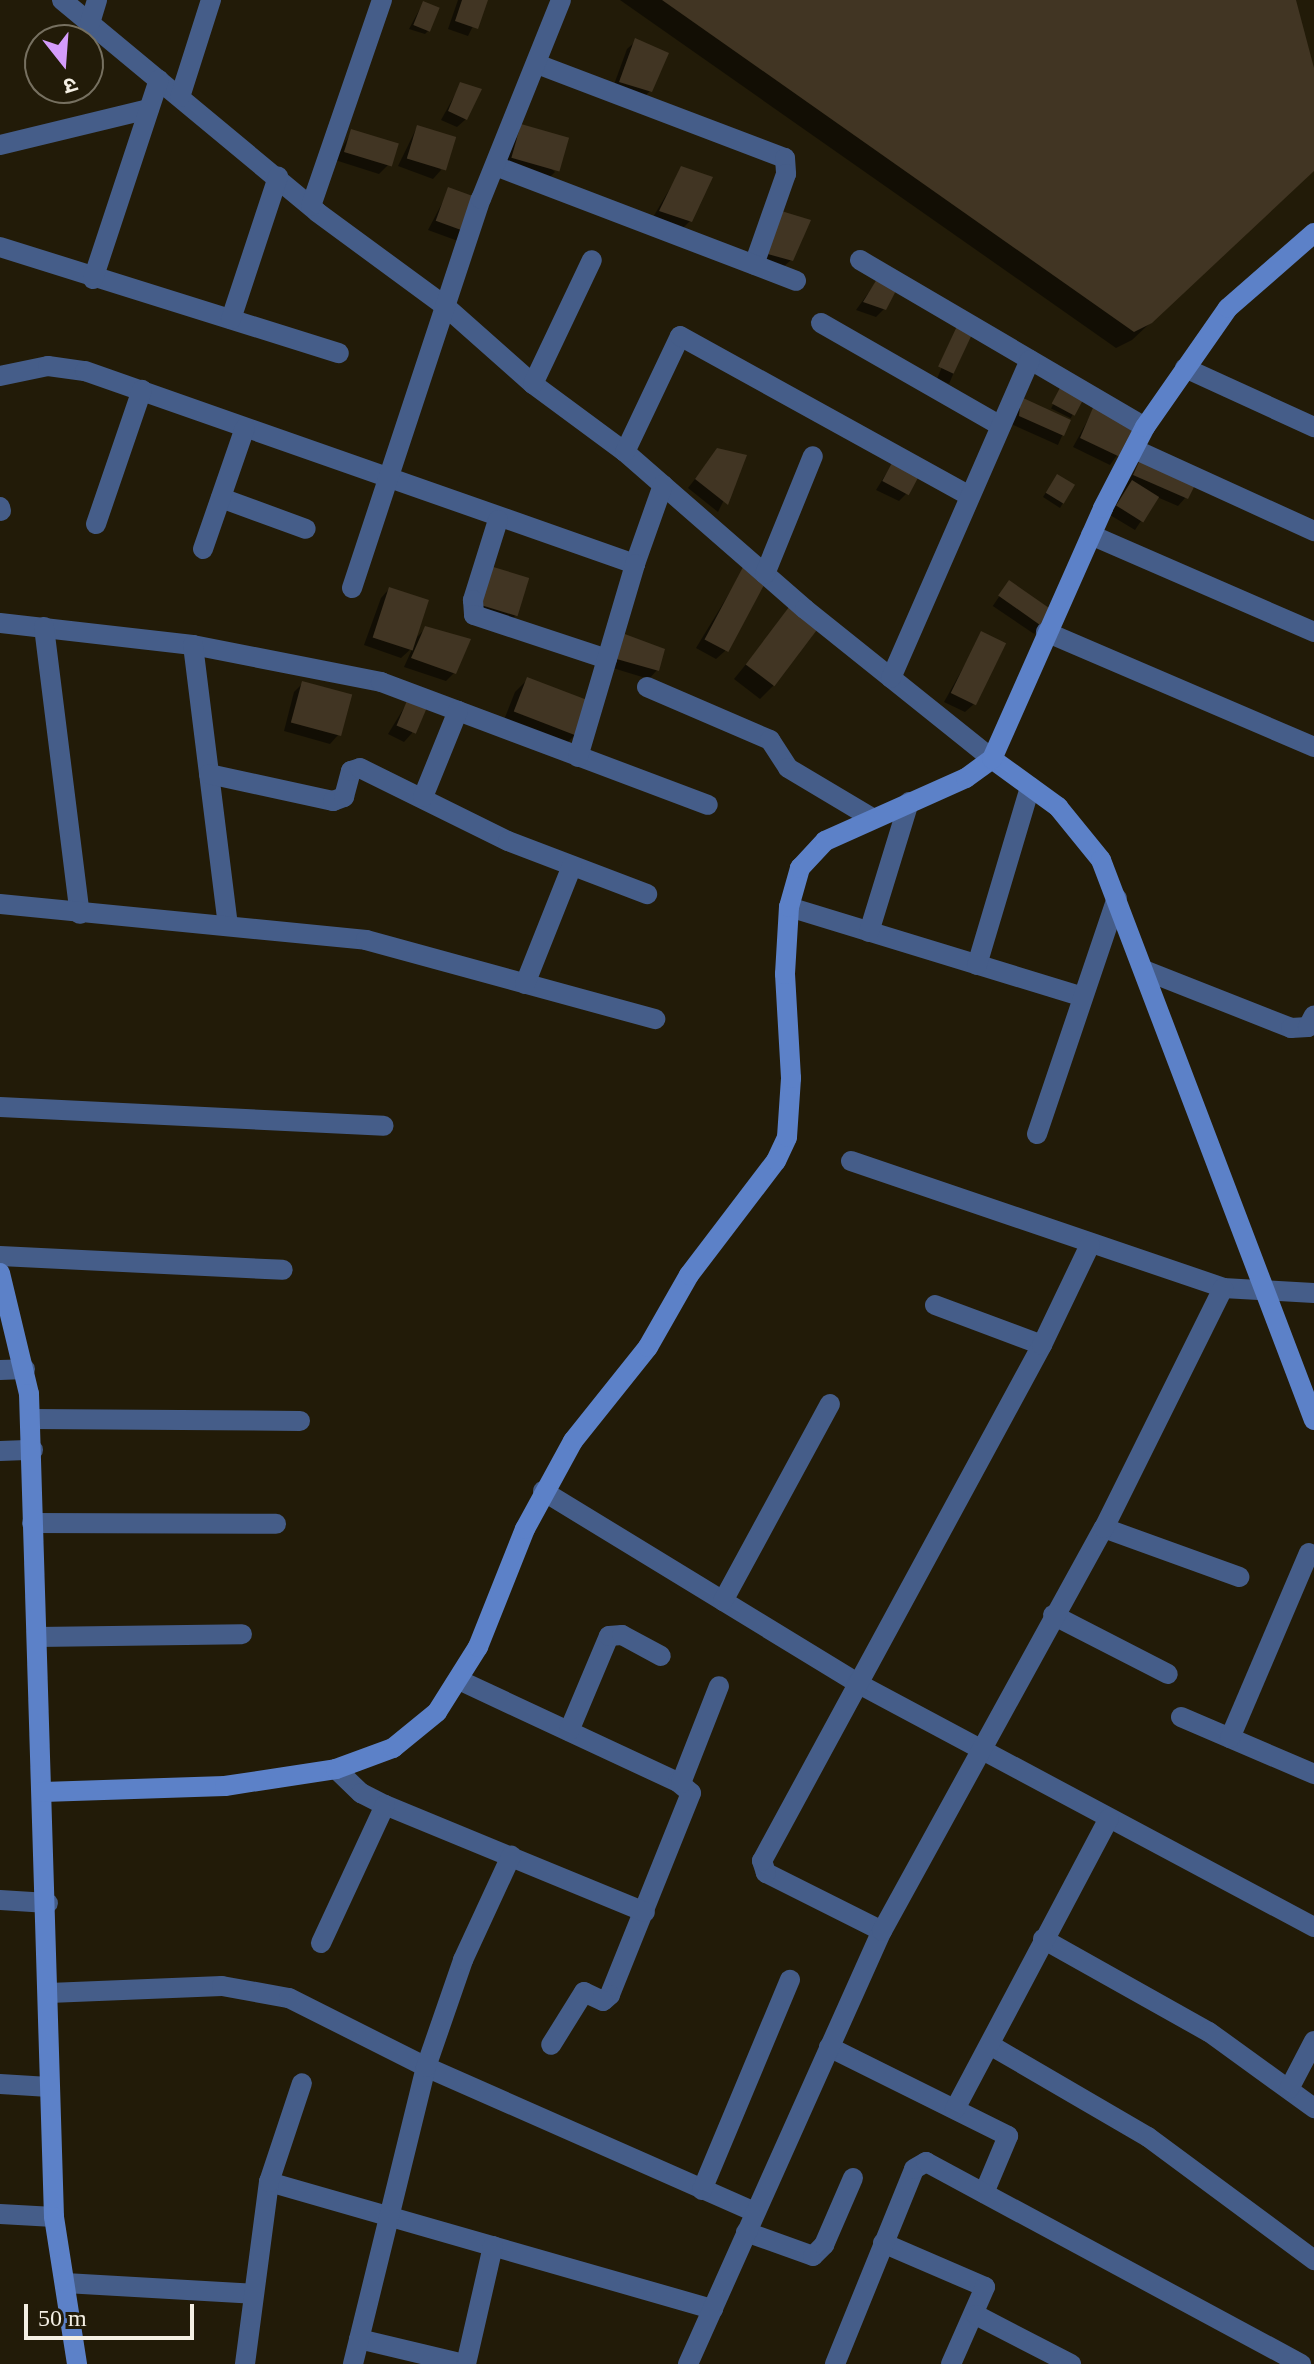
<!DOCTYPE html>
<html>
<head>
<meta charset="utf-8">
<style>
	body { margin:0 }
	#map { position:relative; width:1314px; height:2364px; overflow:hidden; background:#221b08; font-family:"Times New Roman","Noto Sans Devanagari",serif }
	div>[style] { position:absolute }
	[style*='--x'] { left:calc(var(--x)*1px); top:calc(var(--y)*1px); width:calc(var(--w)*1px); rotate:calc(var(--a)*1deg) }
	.shadow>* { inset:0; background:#0007; transform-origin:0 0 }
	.building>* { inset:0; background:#413523; transform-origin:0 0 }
	.street>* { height:20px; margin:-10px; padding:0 10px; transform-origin:10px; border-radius:10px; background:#455d89 }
	.secondary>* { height:20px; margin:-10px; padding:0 10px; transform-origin:10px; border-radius:10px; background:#5c81c8 }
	span { translate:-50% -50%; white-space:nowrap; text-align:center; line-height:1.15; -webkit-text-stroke:8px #221b08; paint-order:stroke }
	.north { position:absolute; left:24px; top:24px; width:80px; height:80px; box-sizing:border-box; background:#221b08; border:2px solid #767060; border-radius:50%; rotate:163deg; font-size:22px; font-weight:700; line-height:32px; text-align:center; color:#f4efe3 }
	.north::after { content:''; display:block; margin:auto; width:28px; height:36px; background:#d49cfb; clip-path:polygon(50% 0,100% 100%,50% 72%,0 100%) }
	.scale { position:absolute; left:24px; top:2304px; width:170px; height:36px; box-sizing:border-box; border:4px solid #f4efe3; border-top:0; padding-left:10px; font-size:24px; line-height:28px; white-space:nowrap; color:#f4efe3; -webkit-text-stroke:6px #221b08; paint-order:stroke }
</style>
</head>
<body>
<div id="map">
	<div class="shadow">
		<div style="clip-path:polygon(458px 0,486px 0,468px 36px,448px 29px)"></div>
		<div style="clip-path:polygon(620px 0,1294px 0,1314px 76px,1314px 169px,1132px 340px,1116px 348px)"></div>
		<div style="clip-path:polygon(423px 3px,428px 31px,425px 34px,409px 29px)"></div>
		<div style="clip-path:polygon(636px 41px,650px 91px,641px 100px,612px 90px,627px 49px)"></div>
		<div style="clip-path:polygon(461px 84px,466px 119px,457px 127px,441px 120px)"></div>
		<div style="clip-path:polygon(417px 127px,441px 170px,433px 179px,398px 166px)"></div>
		<div style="clip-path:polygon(352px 131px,388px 165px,379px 174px,335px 160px)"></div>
		<div style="clip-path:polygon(513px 135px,555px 172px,546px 181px,501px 166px)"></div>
		<div style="clip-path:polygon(682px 168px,690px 221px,681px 230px,652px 219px)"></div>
		<div style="clip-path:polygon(449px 190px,479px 201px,458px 241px,428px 230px)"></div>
		<div style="clip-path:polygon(770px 220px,791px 260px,782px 268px,757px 261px)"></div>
		<div style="clip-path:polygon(880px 277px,885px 308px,876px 317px,856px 310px)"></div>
		<div style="left:959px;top:327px;width:13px;height:56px;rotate:23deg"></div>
		<div style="left:1062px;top:387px;width:22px;height:24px;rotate:27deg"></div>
		<div style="left:1021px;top:400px;width:52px;height:26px;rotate:24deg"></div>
		<div style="clip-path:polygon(1096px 405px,1136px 429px,1110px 465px,1073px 447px)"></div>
		<div style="clip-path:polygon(718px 450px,745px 457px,718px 512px,688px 488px)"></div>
		<div style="clip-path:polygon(1143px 455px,1186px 497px,1178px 506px,1157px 497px,1135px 530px,1110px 515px)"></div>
		<div style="clip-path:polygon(894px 461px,907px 493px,899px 501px,876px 490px)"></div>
		<div style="clip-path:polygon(1054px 480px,1073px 486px,1060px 508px,1043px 497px)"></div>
		<div style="clip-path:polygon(744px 569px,725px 651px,716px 659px,696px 648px)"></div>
		<div style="clip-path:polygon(482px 576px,516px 615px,507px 624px,471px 613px)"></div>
		<div style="left:1009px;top:582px;width:50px;height:29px;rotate:34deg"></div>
		<div style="clip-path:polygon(389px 589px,413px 641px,426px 628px,454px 673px,446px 681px,404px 667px,413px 647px,401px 658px,364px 645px,381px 598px)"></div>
		<div style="clip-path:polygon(790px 610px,773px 686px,760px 699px,734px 679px)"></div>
		<div style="clip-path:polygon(982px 634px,974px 704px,965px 712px,944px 702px)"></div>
		<div style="clip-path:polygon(614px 643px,657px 670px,649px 679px,606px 666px)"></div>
		<div style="clip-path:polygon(528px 679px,575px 735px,562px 748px,502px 725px,515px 692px)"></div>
		<div style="clip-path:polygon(303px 683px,338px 735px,330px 744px,284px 731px,294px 692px)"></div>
		<div style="clip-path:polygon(410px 698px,412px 733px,404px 742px,388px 734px)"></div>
	</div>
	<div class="building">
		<div style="clip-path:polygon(462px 0,488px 0,478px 29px,455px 21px)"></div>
		<div style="clip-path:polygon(662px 0,1296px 0,1314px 68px,1314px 171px,1152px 323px,1134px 332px)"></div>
		<div style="left:423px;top:1px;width:18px;height:26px;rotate:22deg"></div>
		<div style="clip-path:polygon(635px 38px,669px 53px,652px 92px,619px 82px)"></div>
		<div style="clip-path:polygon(460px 82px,482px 89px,467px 120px,448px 111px)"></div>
		<div style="left:521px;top:124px;width:50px;height:35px;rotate:16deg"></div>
		<div style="left:417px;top:125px;width:41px;height:35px;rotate:17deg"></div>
		<div style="left:351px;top:129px;width:50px;height:24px;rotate:17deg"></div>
		<div style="clip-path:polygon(681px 166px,713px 177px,692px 222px,659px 211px)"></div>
		<div style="left:448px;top:187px;width:35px;height:36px;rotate:20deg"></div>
		<div style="clip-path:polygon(778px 210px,811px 220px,793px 261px,764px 253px)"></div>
		<div style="clip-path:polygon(880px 274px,899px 285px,886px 310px,863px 302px)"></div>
		<div style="left:958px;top:324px;width:17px;height:47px;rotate:25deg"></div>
		<div style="left:1062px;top:384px;width:26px;height:22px;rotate:28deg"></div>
		<div style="clip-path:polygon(1021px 397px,1071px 420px,1064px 436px,1019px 416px)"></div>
		<div style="clip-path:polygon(1095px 403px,1139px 429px,1120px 457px,1080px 438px)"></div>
		<div style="clip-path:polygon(717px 448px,747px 455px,728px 505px,695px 479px)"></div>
		<div style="clip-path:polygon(1143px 453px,1197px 481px,1188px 499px,1133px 475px)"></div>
		<div style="left:894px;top:459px;width:30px;height:25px;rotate:28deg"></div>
		<div style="left:1057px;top:474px;width:21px;height:22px;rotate:31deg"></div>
		<div style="left:1132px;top:480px;width:32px;height:30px;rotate:32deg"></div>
		<div style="left:490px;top:566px;width:41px;height:40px;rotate:17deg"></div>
		<div style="left:743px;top:567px;width:27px;height:82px;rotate:28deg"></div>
		<div style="left:1009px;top:580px;width:52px;height:19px;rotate:35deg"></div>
		<div style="left:389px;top:587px;width:42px;height:53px;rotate:18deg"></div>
		<div style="left:789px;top:607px;width:36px;height:72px;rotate:37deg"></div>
		<div style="clip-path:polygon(425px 626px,471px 639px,456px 674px,411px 658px)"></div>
		<div style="left:981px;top:631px;width:28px;height:69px;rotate:26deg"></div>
		<div style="clip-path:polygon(622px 633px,665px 649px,659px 671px,613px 658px)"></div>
		<div style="left:527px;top:677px;width:68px;height:37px;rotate:21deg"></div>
		<div style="left:302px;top:681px;width:52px;height:43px;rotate:15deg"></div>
		<div style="left:409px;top:696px;width:21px;height:32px;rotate:23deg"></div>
	</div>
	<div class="street">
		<div style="--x:62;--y:0;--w:332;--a:39.7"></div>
		<div style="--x:317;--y:212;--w:159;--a:36.3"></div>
		<div style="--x:445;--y:306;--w:118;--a:41.6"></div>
		<div style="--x:533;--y:384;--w:114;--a:36.5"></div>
		<div style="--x:625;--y:452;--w:239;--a:41.1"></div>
		<div style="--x:805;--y:609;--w:240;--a:38.7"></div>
		<div style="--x:90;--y:23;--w:24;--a:-73"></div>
		<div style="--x:537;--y:64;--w:265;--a:20.8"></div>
		<div style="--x:785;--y:158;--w:16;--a:86"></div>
		<div style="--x:786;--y:174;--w:96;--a:109.4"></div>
		<div style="--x:180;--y:97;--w:102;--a:-72.3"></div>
		<div style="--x:0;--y:145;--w:153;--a:-13.6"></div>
		<div style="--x:498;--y:167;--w:319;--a:20.9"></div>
		<div style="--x:311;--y:206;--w:218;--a:-71"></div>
		<div style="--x:0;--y:247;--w:355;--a:17.4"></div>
		<div style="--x:860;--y:260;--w:330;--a:30.4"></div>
		<div style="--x:93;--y:279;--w:210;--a:-71.7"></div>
		<div style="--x:231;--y:319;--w:150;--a:-71.7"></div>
		<div style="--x:821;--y:323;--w:207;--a:29.8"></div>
		<div style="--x:1185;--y:368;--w:142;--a:24.6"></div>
		<div style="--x:0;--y:376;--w:49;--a:-11.8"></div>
		<div style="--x:48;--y:366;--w:37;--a:8"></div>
		<div style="--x:85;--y:371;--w:583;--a:19.34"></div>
		<div style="--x:635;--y:564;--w:84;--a:-70.5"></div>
		<div style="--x:533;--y:384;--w:137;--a:-64.6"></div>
		<div style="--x:1134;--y:449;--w:198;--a:24.5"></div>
		<div style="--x:625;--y:452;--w:128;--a:-64.6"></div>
		<div style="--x:680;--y:336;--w:331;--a:28.9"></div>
		<div style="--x:221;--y:498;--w:90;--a:20"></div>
		<div style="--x:0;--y:507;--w:4;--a:76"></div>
		<div style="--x:498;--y:520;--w:84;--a:107.4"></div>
		<div style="--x:473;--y:600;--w:15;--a:86"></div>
		<div style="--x:474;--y:615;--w:140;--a:18.3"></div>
		<div style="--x:96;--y:524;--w:142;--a:-71.1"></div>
		<div style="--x:1091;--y:535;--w:243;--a:23.5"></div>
		<div style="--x:203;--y:549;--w:128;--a:-70.9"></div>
		<div style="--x:765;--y:574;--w:127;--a:-67.9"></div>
		<div style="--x:352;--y:588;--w:410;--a:-71.7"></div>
		<div style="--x:481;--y:199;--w:214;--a:-68.1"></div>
		<div style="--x:0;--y:623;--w:194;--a:6.5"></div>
		<div style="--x:193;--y:645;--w:192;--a:11.1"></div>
		<div style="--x:381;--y:682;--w:349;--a:20.6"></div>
		<div style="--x:44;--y:627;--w:289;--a:82.9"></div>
		<div style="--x:1046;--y:632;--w:292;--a:23.2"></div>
		<div style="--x:193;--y:645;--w:282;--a:82.9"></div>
		<div style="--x:891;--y:678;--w:347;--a:-66.4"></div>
		<div style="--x:647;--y:687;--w:134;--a:23.3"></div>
		<div style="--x:770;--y:740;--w:33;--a:57"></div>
		<div style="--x:788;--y:768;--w:98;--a:30.8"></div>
		<div style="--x:578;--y:757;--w:201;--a:-73.5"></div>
		<div style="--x:209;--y:774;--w:127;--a:12.3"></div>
		<div style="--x:333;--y:801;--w:12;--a:-20"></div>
		<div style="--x:344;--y:797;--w:27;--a:-75"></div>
		<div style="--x:351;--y:771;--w:9;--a:-18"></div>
		<div style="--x:360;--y:768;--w:165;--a:26.3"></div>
		<div style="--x:508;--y:841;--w:149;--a:20.9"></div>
		<div style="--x:423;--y:797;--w:93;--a:-67.9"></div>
		<div style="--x:0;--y:904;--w:368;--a:5.6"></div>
		<div style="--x:366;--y:940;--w:300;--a:15.3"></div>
		<div style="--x:789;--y:907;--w:307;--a:17"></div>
		<div style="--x:869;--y:932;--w:136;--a:-72.9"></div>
		<div style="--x:977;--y:965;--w:186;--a:-73.4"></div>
		<div style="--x:1144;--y:970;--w:158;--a:21.5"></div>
		<div style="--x:1291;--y:1028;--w:17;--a:-3"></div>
		<div style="--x:1308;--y:1027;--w:13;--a:-63"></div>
		<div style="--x:525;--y:984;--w:127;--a:-68.3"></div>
		<div style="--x:0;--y:1107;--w:384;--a:2.8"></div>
		<div style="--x:1037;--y:1134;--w:249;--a:-71.3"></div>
		<div style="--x:851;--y:1161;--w:393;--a:18.8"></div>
		<div style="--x:1223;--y:1288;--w:91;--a:3.1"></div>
		<div style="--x:0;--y:1256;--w:283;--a:2.8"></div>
		<div style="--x:935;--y:1305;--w:114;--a:20.5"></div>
		<div style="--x:0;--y:1370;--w:25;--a:-2"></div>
		<div style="--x:31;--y:1419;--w:269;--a:0.4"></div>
		<div style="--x:0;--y:1451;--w:33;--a:-2"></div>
		<div style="--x:543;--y:1491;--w:368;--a:31.4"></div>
		<div style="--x:857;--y:1683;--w:518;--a:28.1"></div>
		<div style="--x:32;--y:1523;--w:244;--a:0.2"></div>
		<div style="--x:1104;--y:1528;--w:144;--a:19.9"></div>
		<div style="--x:723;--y:1601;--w:224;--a:-61.5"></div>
		<div style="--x:1053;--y:1615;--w:129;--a:27.2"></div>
		<div style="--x:37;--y:1637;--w:205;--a:-0.8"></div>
		<div style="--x:461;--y:1681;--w:239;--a:25"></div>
		<div style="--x:678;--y:1782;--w:17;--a:40"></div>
		<div style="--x:691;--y:1793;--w:218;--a:111.9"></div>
		<div style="--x:610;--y:1995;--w:9;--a:139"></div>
		<div style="--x:603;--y:2001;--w:21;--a:-155"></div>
		<div style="--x:584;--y:1992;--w:62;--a:121.9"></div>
		<div style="--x:1181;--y:1717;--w:145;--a:23.2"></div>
		<div style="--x:569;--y:1731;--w:103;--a:-67.2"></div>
		<div style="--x:609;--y:1636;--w:13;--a:-4"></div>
		<div style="--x:622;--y:1635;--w:44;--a:28.3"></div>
		<div style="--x:1230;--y:1738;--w:201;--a:-66.9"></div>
		<div style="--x:336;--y:1769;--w:35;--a:44"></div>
		<div style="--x:361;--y:1793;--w:27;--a:27"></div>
		<div style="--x:385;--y:1805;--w:281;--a:22.4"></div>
		<div style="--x:681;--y:1783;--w:104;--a:-68.6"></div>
		<div style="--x:0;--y:1900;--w:48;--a:3.6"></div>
		<div style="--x:882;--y:1931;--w:130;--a:-153.4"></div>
		<div style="--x:766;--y:1873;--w:13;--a:-108"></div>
		<div style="--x:762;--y:1861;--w:587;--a:-61.51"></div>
		<div style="--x:1042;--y:1345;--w:111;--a:-64.4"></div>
		<div style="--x:1043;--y:1939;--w:190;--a:29.3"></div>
		<div style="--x:1209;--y:2032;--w:130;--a:35.9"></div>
		<div style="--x:321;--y:1943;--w:152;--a:-65.1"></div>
		<div style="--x:49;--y:1993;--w:173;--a:-2.3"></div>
		<div style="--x:222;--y:1986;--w:68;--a:10.2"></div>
		<div style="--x:289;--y:1998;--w:153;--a:26.7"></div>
		<div style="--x:426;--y:2067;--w:359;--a:23.8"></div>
		<div style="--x:990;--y:2045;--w:183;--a:30.2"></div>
		<div style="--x:1148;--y:2137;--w:207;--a:36.5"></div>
		<div style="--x:829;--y:2047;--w:200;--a:26.4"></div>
		<div style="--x:1008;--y:2136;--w:62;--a:112.8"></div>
		<div style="--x:0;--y:2084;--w:49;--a:3.5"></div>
		<div style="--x:1289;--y:2089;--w:54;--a:-62.5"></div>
		<div style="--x:955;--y:2109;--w:329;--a:-62.1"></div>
		<div style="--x:269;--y:2182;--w:462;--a:16"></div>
		<div style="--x:702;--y:2190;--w:228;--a:-67.3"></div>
		<div style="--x:0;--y:2214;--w:54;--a:3.2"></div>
		<div style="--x:746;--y:2232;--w:71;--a:19.7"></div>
		<div style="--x:813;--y:2256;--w:16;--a:-45"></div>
		<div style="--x:824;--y:2245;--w:73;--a:-66.6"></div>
		<div style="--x:883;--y:2243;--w:111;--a:23.3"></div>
		<div style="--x:985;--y:2287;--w:84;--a:113.8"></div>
		<div style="--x:65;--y:2283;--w:188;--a:3.3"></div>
		<div style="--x:976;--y:2315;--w:107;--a:27.3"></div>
		<div style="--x:359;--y:2339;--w:108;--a:13.4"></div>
		<div style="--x:245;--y:2364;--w:184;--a:-82.5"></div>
		<div style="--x:269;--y:2182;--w:104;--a:-71.6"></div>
		<div style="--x:353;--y:2364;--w:306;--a:-76.2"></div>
		<div style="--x:426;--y:2067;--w:113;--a:-70.9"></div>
		<div style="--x:463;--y:1960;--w:115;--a:-65.2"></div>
		<div style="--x:466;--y:2364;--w:121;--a:-77.1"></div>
		<div style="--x:688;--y:2364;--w:474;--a:-65.9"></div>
		<div style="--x:882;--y:1931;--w:460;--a:-61.2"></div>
		<div style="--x:1104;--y:1528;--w:268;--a:-63.6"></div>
		<div style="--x:835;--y:2364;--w:210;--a:-67.9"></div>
		<div style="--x:914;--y:2169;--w:14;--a:-30"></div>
		<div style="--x:926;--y:2162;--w:426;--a:28.3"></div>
	</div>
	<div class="secondary">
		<div style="--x:992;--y:759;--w:82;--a:36"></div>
		<div style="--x:1058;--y:807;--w:68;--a:50.9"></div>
		<div style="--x:1101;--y:860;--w:599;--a:69.18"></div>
		<div style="--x:0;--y:1273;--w:124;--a:76.5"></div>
		<div style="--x:29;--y:1394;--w:823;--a:88.26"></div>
		<div style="--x:54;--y:2217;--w:149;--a:81.1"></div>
		<div style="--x:43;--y:1792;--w:182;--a:-1.9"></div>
		<div style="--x:225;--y:1786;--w:112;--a:-8.7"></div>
		<div style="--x:336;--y:1769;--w:61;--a:-20.2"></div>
		<div style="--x:393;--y:1748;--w:57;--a:-39.3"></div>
		<div style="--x:437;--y:1712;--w:77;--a:-57.8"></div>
		<div style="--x:478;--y:1647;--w:127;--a:-68.3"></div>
		<div style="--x:525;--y:1529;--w:100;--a:-61.4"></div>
		<div style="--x:573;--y:1441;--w:120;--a:-51.4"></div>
		<div style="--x:648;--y:1347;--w:83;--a:-60.3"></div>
		<div style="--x:689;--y:1275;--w:143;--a:-52.7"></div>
		<div style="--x:776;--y:1161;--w:26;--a:-65"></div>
		<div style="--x:787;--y:1137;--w:59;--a:-86.1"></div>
		<div style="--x:791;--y:1078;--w:104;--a:-93.3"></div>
		<div style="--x:785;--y:974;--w:67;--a:-86.6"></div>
		<div style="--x:789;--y:907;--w:41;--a:-74.2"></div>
		<div style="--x:800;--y:868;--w:37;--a:-47"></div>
		<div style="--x:825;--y:841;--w:154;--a:-24.1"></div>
		<div style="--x:966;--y:778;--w:32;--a:-36"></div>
		<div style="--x:992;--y:759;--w:274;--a:-66.1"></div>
		<div style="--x:1103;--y:508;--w:91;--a:-62.6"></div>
		<div style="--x:1145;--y:427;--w:145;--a:-55.1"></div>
		<div style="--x:1228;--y:308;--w:114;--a:-41.1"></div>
	</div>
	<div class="north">उ</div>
	<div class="scale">50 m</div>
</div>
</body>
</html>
